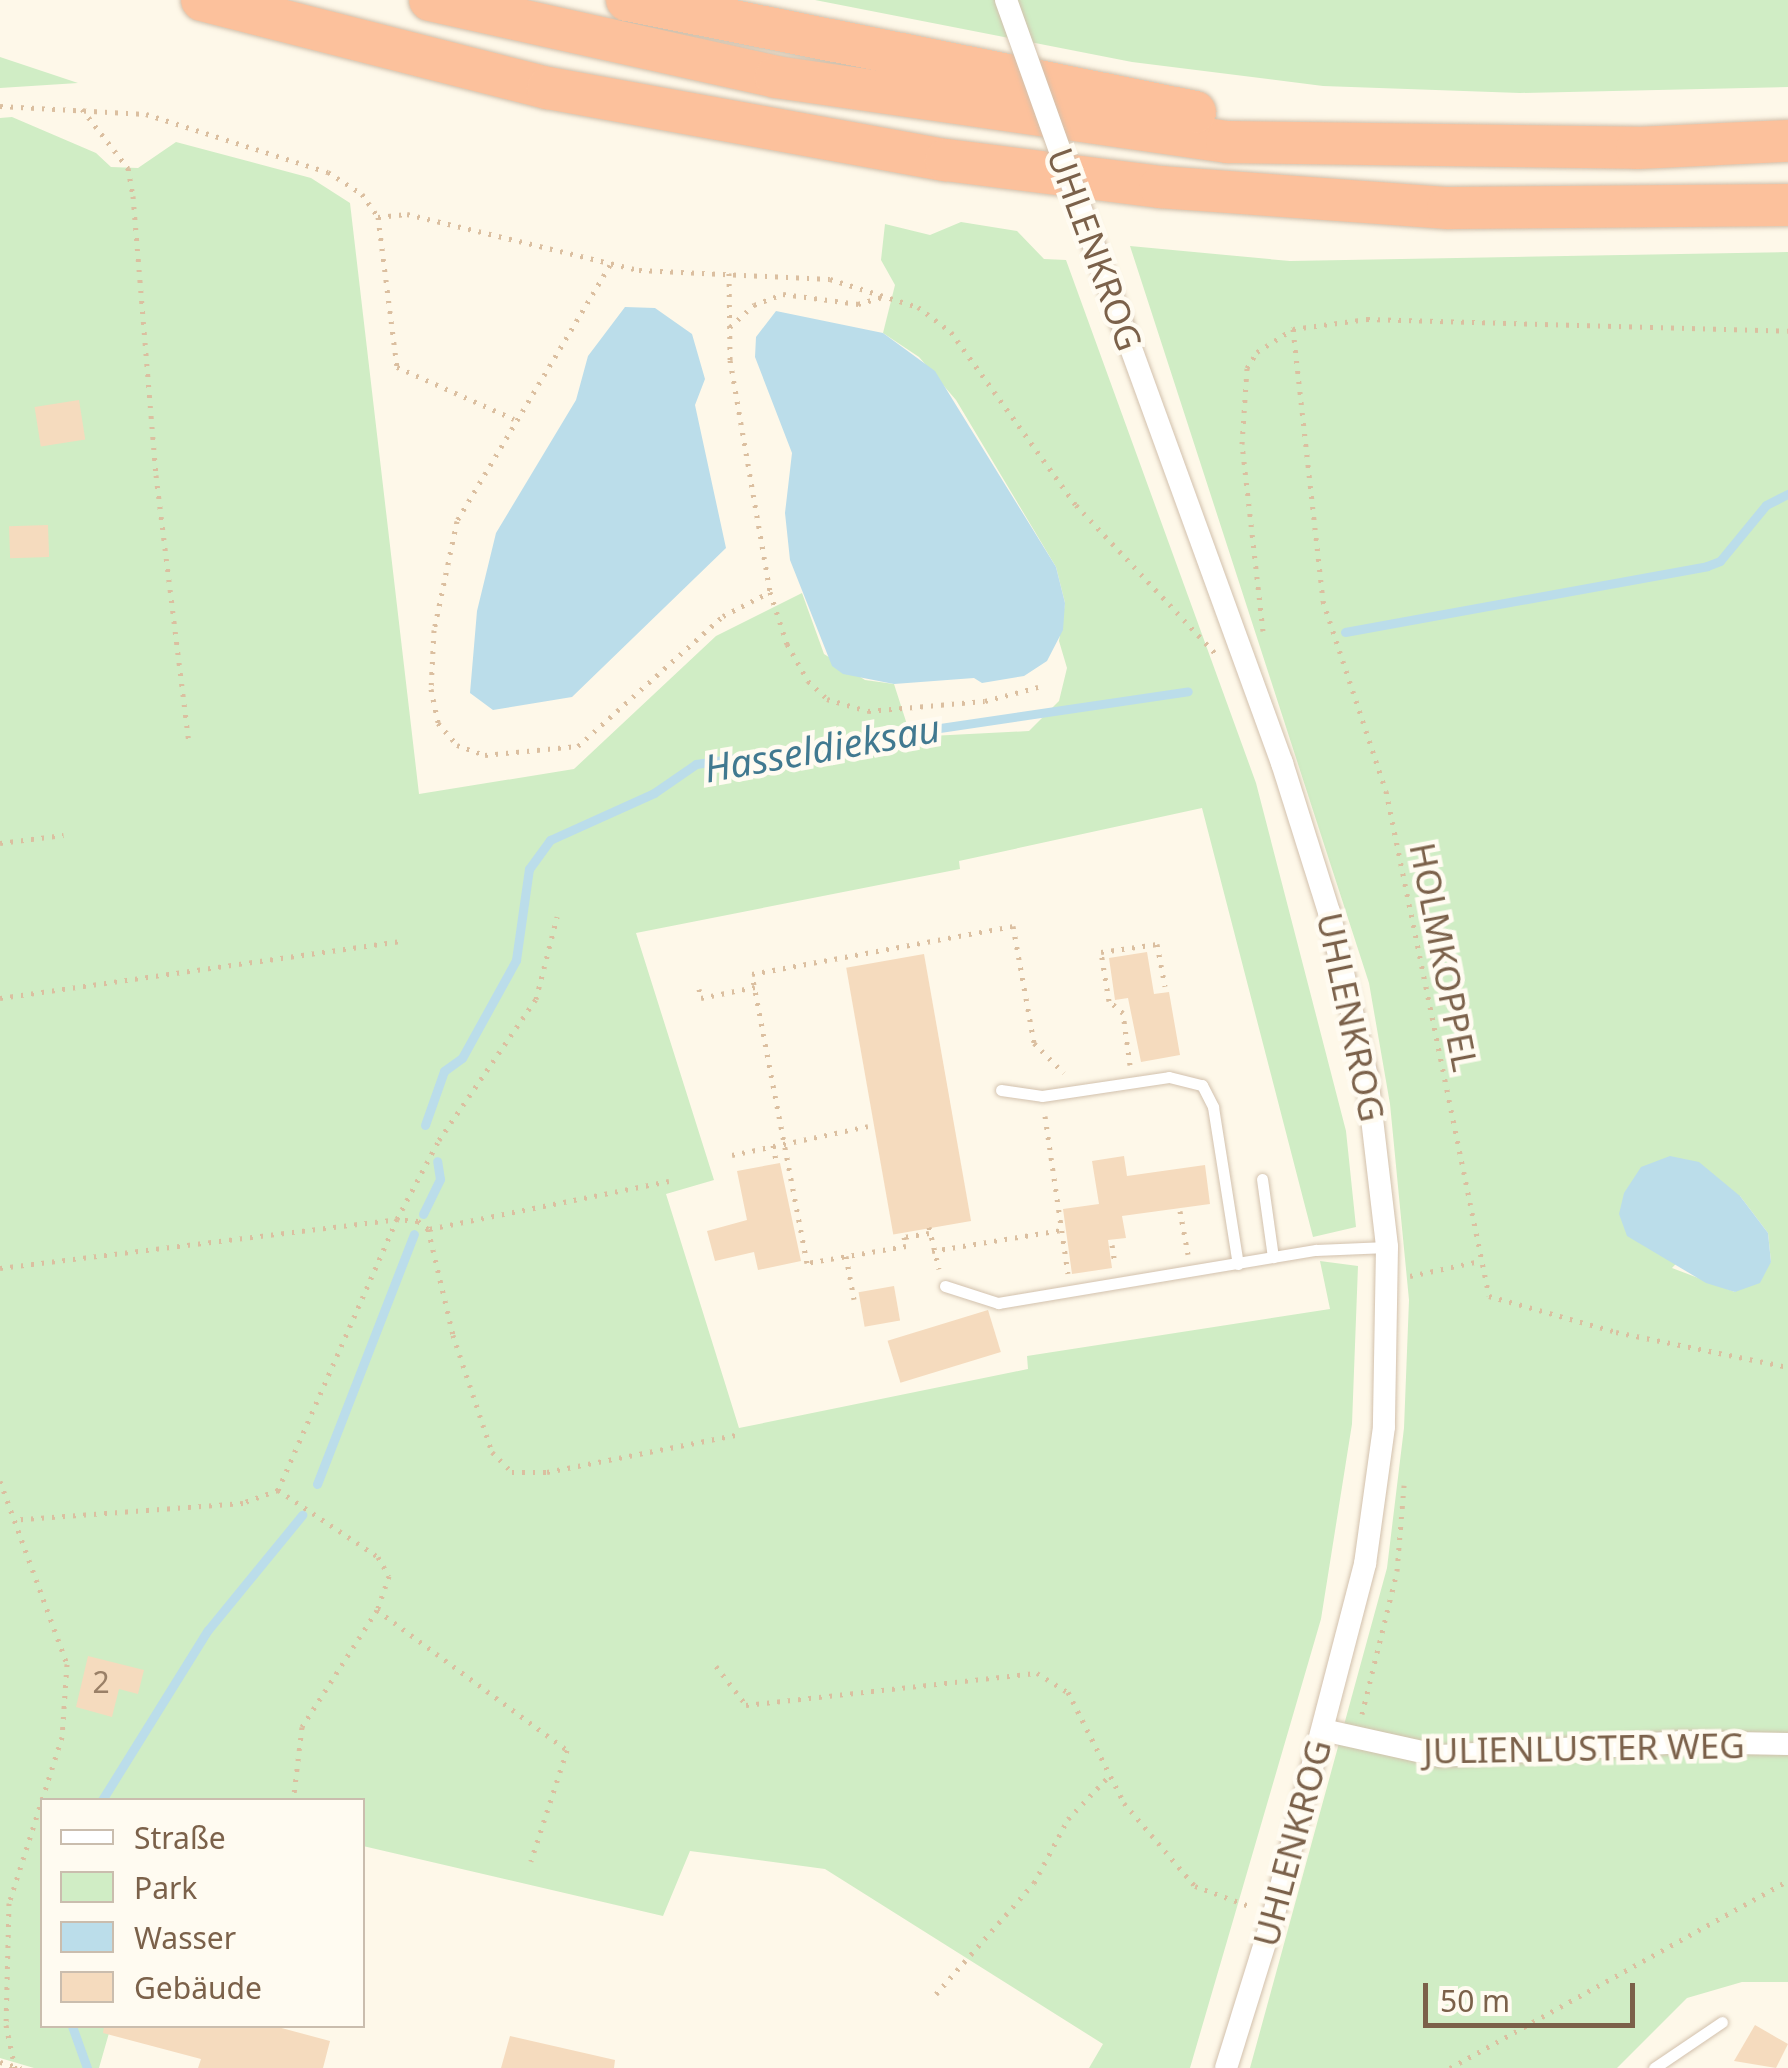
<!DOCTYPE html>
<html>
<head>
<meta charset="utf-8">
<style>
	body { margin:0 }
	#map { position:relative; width:1788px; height:2068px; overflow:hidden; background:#fef8e9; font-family:"Noto Sans",sans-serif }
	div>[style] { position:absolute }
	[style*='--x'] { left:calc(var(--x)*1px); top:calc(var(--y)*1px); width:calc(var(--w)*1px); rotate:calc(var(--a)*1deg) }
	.green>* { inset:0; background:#d0edc5 }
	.water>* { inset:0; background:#bbddea }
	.stream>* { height:9px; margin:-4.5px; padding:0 4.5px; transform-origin:4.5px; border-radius:4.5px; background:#bbddea }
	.building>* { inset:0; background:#f5dbbe; transform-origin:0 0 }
	.path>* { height:5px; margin-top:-2.5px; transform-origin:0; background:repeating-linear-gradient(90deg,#dbbfa0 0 2.5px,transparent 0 10.5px) }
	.roads { filter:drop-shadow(0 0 2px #d2c1ad) drop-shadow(0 0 2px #d2c1ad) }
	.lane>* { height:11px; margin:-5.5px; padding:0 5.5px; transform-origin:5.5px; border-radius:5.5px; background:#fff }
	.street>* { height:22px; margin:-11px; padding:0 11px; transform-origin:11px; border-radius:11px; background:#fff }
	.highway>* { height:42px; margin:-21px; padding:0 21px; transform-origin:21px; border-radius:21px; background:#fcc19c }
	.bridges { filter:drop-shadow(0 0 2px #d2c1ad) drop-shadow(0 0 2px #d2c1ad) }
	.street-bridge>* { height:22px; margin:-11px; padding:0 11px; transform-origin:11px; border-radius:11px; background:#fff }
	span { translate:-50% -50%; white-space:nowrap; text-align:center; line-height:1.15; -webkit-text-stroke:9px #fffbf1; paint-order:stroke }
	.number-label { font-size:30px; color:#9a8067 }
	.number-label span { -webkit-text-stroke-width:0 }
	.street-label { font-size:35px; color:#7b614a }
	.water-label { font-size:38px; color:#417990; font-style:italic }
	.legend { position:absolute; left:40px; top:1798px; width:325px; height:230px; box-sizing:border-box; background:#fffbf1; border:2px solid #cabdae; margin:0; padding:12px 18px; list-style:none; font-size:30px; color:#7b614a }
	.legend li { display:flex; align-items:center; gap:20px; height:50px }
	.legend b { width:50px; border:2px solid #cabdae }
	.scale { position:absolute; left:1423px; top:1983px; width:212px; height:45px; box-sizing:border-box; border:5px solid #7b614a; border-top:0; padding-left:12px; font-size:30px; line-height:35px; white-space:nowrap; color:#7b614a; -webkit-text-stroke:8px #fffbf1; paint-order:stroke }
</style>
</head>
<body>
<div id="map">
	<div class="green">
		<div style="clip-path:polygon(815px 0,1788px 0,1788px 87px,1520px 93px,1323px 86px,1132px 62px)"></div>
		<div style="clip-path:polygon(0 57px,78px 83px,0 88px)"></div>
		<div style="clip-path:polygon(12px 117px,96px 153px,111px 167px,138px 168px,176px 142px,311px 178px,350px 203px,419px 794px,574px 769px,716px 636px,802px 593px,824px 654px,865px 680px,894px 684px,911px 737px,1029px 731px,1059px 701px,1067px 668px,1059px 641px,1065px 603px,1056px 567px,956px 400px,919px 357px,883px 333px,895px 285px,881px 260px,885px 224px,930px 235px,961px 222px,1017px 231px,1044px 259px,1066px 260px,1256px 783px,1346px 1131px,1356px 1227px,1313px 1237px,1202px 808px,959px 861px,960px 869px,636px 933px,714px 1180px,666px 1194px,739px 1428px,1028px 1369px,1027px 1356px,1330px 1309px,1320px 1261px,1358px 1266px,1352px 1424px,1321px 1619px,1190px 2068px,1089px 2068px,1103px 2044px,825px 1869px,690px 1851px,663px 1916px,363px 1846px,362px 1800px,42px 1800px,42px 2026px,111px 2026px,99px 2068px,34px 2068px,0 2058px,0 118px)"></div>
		<div style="clip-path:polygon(evenodd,1130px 246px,1290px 261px,1788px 252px,1788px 1982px,1742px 1982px,1687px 1998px,1617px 2068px,1250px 2068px,1387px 1568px,1404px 1428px,1409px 1300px,1390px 1104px,1369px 983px,1130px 246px,1740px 1196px,1768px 1233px,1771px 1262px,1735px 1292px,1672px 1268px,1740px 1196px)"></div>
	</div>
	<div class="water">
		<div style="clip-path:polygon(625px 307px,655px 308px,692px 334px,705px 379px,695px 405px,726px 548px,572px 697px,493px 710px,470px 693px,477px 611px,496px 533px,576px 400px,588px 356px)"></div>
		<div style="clip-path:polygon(776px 311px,883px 333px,935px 371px,1056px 567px,1065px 603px,1063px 630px,1047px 661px,1024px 676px,982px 683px,974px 678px,894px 684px,843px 674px,832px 666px,790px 560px,785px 513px,792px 453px,755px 357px,756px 337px)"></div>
		<div style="clip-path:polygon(1670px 1156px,1699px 1162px,1740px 1196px,1768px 1233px,1771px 1262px,1760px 1283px,1735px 1292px,1706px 1283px,1627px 1236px,1619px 1214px,1624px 1193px,1641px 1167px)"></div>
	</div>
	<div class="stream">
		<div style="--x:1345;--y:632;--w:368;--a:-10.3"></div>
		<div style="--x:1707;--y:566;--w:14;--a:-21"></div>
		<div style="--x:1720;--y:561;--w:72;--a:-50.6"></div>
		<div style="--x:1766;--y:505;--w:25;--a:-27"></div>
		<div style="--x:425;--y:1125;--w:57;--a:-70.6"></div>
		<div style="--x:444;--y:1071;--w:22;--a:-36"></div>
		<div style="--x:462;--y:1058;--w:112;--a:-61.1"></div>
		<div style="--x:516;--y:960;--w:92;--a:-81.9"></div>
		<div style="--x:529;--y:869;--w:36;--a:-54"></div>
		<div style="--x:550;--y:840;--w:114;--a:-24.3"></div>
		<div style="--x:654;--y:793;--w:51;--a:-34.6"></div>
		<div style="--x:696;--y:764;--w:497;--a:-8.4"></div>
		<div style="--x:423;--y:1214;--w:39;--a:-64"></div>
		<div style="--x:440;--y:1179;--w:18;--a:-99"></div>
		<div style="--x:317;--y:1484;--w:268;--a:-68.8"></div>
		<div style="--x:102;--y:1800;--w:200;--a:-58.1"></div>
		<div style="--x:208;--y:1630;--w:149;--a:-50.7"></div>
		<div style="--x:72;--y:2026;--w:45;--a:70.3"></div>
	</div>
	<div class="building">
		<div style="left:79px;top:400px;width:40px;height:45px;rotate:81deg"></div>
		<div style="left:48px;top:525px;width:32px;height:39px;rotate:88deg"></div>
		<div style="clip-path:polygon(1147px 952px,1154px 994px,1169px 992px,1180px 1055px,1141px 1062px,1128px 998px,1115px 1000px,1109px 958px)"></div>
		<div style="left:924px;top:954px;width:271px;height:79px;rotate:80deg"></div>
		<div style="clip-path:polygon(1124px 1156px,1127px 1176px,1205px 1165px,1210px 1204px,1122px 1216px,1126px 1238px,1108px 1240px,1112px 1268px,1072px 1274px,1063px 1209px,1099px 1204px,1092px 1161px)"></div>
		<div style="clip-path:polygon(780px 1163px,801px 1261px,758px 1270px,754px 1252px,715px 1261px,707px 1231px,747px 1220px,737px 1171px)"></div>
		<div style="left:894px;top:1286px;width:35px;height:36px;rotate:80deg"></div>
		<div style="left:988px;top:1310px;width:44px;height:105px;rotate:73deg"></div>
		<div style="clip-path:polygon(88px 1656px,144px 1670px,138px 1694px,119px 1689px,112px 1717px,76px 1707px)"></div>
		<div style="clip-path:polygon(1755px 2025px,1788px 2044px,1776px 2068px,1734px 2061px)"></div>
		<div style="clip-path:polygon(104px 2026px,274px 2026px,330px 2041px,323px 2068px,198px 2068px,201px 2059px,103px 2033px)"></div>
		<div style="clip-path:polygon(510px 2036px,615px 2060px,614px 2068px,501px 2068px)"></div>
	</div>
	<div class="path">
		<div style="--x:0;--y:106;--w:146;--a:3.1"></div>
		<div style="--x:146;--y:114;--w:191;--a:17.7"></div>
		<div style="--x:328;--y:172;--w:40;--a:32.9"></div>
		<div style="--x:362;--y:194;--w:28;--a:55"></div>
		<div style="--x:378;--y:217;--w:29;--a:-6"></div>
		<div style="--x:407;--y:214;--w:239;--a:13.6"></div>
		<div style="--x:639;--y:270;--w:191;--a:2.7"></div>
		<div style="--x:830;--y:279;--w:92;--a:17.7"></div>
		<div style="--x:918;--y:307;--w:41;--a:37.1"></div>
		<div style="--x:951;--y:332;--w:213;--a:54.2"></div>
		<div style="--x:1076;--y:505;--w:203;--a:46.8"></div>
		<div style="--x:82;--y:109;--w:75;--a:52.1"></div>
		<div style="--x:128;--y:168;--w:28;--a:80"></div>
		<div style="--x:133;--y:196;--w:280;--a:85.3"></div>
		<div style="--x:156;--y:475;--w:270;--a:83"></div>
		<div style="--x:378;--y:217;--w:151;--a:82.8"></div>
		<div style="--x:397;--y:367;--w:128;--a:24"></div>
		<div style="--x:610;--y:265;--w:298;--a:120.9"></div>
		<div style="--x:457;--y:521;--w:111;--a:101.9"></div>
		<div style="--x:434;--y:630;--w:59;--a:92.9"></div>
		<div style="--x:431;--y:689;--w:35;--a:78"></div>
		<div style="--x:438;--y:723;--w:29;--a:49"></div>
		<div style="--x:457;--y:745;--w:30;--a:20"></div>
		<div style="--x:485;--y:755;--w:93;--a:-5.5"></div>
		<div style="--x:578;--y:746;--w:195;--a:-41.9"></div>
		<div style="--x:723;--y:616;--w:53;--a:-27.1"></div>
		<div style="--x:729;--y:273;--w:87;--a:89.3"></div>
		<div style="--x:730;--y:360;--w:235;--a:80.2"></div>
		<div style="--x:770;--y:592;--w:55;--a:71.9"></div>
		<div style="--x:787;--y:644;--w:43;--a:60.4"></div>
		<div style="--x:808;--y:681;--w:26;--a:43"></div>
		<div style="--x:827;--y:699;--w:43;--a:16.3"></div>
		<div style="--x:868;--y:711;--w:117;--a:-4.9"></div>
		<div style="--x:985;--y:701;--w:55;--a:-14.8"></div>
		<div style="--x:730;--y:327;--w:33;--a:-43"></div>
		<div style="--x:754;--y:305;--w:31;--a:-21"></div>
		<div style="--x:783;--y:294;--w:76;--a:7.6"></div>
		<div style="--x:858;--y:304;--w:29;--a:-16"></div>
		<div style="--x:1293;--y:329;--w:274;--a:83.7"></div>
		<div style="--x:1323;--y:601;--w:200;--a:71.7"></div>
		<div style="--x:1386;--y:791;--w:515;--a:78.47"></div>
		<div style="--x:1489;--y:1296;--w:132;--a:15.8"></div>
		<div style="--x:1616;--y:1332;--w:176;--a:11.5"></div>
		<div style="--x:1263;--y:631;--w:188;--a:-96.4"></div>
		<div style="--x:1242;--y:444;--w:76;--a:-86.2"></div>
		<div style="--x:1247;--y:368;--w:19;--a:-58"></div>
		<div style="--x:1257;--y:352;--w:43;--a:-32.6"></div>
		<div style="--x:1293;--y:329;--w:75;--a:-7.7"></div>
		<div style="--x:1367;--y:319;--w:421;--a:1.6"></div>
		<div style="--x:0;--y:843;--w:64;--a:-7.2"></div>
		<div style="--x:699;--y:989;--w:9;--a:77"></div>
		<div style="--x:701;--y:998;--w:55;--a:-11.5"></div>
		<div style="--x:0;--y:998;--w:405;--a:-8.1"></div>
		<div style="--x:1130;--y:1065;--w:52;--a:-97.7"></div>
		<div style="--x:1123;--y:1013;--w:18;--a:-139"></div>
		<div style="--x:1109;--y:1001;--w:50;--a:-99.3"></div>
		<div style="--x:1101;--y:952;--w:57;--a:-8.1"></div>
		<div style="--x:1157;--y:944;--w:43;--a:79.2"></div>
		<div style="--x:1045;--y:1116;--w:159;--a:81.7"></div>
		<div style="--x:773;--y:1145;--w:15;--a:79"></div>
		<div style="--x:732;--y:1155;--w:139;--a:-12"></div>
		<div style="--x:669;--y:1181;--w:246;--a:168.7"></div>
		<div style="--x:428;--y:1229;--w:109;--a:76.7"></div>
		<div style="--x:453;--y:1335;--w:123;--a:71.6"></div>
		<div style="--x:492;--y:1452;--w:28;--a:45"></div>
		<div style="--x:512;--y:1472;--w:35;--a:0"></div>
		<div style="--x:547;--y:1472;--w:192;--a:-11.1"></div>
		<div style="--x:1180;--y:1211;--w:44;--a:79.5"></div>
		<div style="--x:929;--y:1227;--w:43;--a:76.6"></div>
		<div style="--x:428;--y:1229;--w:13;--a:-141"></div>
		<div style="--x:418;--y:1221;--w:21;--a:-175"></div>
		<div style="--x:397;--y:1219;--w:89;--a:-62"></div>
		<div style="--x:439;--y:1140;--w:171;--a:-55.5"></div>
		<div style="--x:536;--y:999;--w:85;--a:-75.6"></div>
		<div style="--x:929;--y:1233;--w:25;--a:171"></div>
		<div style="--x:904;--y:1237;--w:9;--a:77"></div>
		<div style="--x:906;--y:1246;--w:100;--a:170.3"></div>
		<div style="--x:807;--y:1263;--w:294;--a:-100.8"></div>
		<div style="--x:752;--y:974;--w:265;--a:-10.4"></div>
		<div style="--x:1013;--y:926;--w:119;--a:79.8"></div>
		<div style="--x:1034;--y:1043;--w:42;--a:45"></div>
		<div style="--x:1112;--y:1245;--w:20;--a:81"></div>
		<div style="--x:932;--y:1251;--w:132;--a:-9.2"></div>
		<div style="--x:846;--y:1256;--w:44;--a:79.5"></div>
		<div style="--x:0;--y:1268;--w:400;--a:-7"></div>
		<div style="--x:397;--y:1219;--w:296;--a:113.7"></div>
		<div style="--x:278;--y:1490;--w:37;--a:160"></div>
		<div style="--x:243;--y:1503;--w:230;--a:175.8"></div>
		<div style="--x:1410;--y:1276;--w:72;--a:-12.1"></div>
		<div style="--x:0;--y:1481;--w:195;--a:69.9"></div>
		<div style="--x:67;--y:1664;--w:73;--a:93.9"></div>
		<div style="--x:62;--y:1737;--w:174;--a:107.7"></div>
		<div style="--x:9;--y:1903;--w:122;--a:91.4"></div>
		<div style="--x:6;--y:2025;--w:44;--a:78.2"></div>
		<div style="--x:278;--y:1490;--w:120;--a:33.8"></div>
		<div style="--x:378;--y:1557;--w:22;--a:60"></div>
		<div style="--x:389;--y:1576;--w:36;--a:109"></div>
		<div style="--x:377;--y:1610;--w:139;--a:122.7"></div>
		<div style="--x:302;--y:1727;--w:67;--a:96.8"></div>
		<div style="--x:377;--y:1610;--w:236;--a:36.4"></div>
		<div style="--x:567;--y:1750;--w:117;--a:108"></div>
		<div style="--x:716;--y:1666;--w:49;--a:52.4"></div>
		<div style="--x:746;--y:1705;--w:293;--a:-6.3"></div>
		<div style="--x:1037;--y:1673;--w:36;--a:32"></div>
		<div style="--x:1068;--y:1692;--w:124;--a:63.2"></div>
		<div style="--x:1124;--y:1803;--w:109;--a:49.5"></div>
		<div style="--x:1195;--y:1886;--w:61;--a:20.2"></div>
		<div style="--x:1362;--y:1714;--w:147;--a:-76.2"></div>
		<div style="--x:1397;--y:1571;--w:86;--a:-85.3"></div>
		<div style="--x:936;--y:1994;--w:148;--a:-48.6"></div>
		<div style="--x:1034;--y:1883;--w:72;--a:-62"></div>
		<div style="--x:1068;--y:1819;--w:61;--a:-46.3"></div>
		<div style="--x:0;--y:2062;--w:22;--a:16"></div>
		<div style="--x:1450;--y:2068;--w:386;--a:-29"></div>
	</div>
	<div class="roads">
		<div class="lane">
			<div style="--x:1001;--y:1090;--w:41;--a:8.3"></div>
			<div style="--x:1042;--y:1096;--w:128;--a:-8.5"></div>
			<div style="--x:1169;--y:1077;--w:34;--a:14"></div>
			<div style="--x:1202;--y:1085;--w:25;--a:63"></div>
			<div style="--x:1213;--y:1107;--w:159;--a:81"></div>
			<div style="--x:1262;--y:1179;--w:79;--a:82"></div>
			<div style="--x:945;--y:1286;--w:56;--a:17.8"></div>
			<div style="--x:998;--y:1303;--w:322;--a:-9.5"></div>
			<div style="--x:1316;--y:1250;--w:71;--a:-2.4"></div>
			<div style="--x:1654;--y:2068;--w:82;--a:-34.1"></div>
		</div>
		<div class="street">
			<div style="--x:1120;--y:318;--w:474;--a:70"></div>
			<div style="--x:1282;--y:763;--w:156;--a:72.5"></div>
			<div style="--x:1329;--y:912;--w:168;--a:77"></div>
			<div style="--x:1367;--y:1076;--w:172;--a:83.3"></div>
			<div style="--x:1387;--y:1247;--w:180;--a:91"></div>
			<div style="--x:1384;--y:1427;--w:138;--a:97.9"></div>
			<div style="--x:1365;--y:1564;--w:362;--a:104.6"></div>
			<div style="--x:1274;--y:1914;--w:161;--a:107.3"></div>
			<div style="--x:1323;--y:1730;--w:120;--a:12.5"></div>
			<div style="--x:1440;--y:1756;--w:240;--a:-3.3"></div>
			<div style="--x:1680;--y:1742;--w:108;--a:1.1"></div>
		</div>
		<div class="highway">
			<div style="--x:202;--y:0;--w:357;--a:14.3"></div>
			<div style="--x:548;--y:88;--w:404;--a:10.3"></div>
			<div style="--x:946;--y:160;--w:216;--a:7.2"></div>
			<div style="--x:1160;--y:187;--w:289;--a:4.2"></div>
			<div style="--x:1448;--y:208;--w:340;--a:-0.5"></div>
			<div style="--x:430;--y:0;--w:354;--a:12.5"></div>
			<div style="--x:776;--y:77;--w:456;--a:8.2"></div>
			<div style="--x:1227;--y:142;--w:410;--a:0.8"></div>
			<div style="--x:1637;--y:148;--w:151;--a:-2.7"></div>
			<div style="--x:627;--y:0;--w:579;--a:11.15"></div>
		</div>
	</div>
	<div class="bridges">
		<div class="street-bridge">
			<div style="--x:1006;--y:0;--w:338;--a:70.3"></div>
		</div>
	</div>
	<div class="number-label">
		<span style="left:101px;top:1682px">2</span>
	</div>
	<div class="street-label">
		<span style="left:1095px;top:249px;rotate:70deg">UHLENKROG</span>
		<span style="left:1444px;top:957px;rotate:79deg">HOLMKOPPEL</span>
		<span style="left:1351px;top:1017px;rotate:78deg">UHLENKROG</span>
		<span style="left:1584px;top:1748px;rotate:-1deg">JULIENLUSTER WEG</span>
		<span style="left:1292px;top:1843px;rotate:-75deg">UHLENKROG</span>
	</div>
	<div class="water-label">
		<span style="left:822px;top:748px;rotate:-10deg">Hasseldieksau</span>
	</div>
	<ul class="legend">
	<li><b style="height:12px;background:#fff"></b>Straße</li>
	<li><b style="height:28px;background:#d0edc5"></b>Park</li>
	<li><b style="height:28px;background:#bbddea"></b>Wasser</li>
	<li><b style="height:28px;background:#f5dbbe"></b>Gebäude</li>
	</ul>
	<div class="scale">50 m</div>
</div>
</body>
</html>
